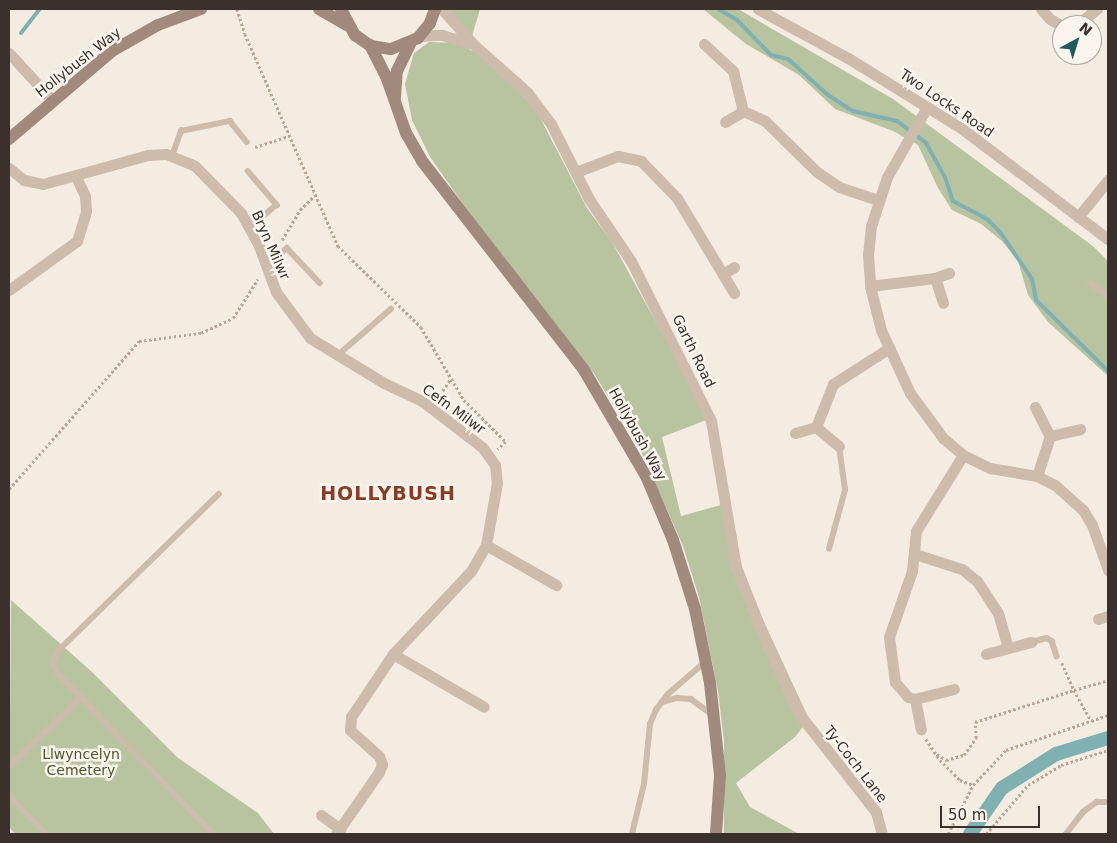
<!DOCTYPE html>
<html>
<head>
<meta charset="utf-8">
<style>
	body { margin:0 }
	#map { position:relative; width:1117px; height:843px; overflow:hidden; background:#f4ebe1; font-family:"DejaVu Sans",sans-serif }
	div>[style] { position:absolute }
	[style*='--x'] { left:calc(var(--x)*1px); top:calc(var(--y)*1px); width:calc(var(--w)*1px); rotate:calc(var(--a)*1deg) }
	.green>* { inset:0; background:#b8c4a0 }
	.stream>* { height:4px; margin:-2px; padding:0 2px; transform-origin:2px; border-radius:2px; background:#7fb0b2 }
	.canal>* { height:14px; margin:-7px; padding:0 7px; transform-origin:7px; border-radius:7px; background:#7fb0b2 }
	.path>* { height:2.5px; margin-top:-1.25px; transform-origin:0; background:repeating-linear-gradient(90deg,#b9a596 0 2.5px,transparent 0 5px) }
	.lane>* { height:5.5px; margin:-2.75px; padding:0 2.75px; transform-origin:2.75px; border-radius:2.75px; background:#cdbbac }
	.street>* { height:11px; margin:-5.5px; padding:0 5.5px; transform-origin:5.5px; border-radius:5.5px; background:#cdbbac }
	.secondary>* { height:12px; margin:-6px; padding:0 6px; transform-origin:6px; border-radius:6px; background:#a18a7d }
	span { translate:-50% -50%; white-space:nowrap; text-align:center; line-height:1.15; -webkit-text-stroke:5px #fbf5ee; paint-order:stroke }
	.street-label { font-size:14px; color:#3b302b }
	.park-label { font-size:14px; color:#4a5a2e }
	.district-label { font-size:19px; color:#8c3b22; font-weight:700; letter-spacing:1px }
	.frame { position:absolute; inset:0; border:10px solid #3b302b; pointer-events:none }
	.north { position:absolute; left:1052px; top:15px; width:50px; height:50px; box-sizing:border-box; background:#fbf5ee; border:1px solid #aea6a0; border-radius:50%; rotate:39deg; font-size:14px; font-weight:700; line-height:20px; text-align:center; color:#3b302b }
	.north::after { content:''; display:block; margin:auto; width:18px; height:22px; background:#1f5a5e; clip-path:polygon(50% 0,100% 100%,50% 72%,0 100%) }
	.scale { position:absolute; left:940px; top:806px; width:100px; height:22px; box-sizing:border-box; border:2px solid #3b302b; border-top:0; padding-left:6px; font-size:15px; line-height:18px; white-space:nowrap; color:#3b302b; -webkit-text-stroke:4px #fbf5ee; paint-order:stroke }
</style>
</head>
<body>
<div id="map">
	<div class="green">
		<div style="clip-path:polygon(450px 9px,480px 9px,472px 36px,455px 20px)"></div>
		<div style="clip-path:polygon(703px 9px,738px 9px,893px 99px,1094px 247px,1108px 261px,1108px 376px,1048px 322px,1028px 295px,1018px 261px,1002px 241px,981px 224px,952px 210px,938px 188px,918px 145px,893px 131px,835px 109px,799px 75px,746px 44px)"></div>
		<div style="clip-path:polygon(429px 42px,455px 43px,488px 58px,536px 110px,587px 208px,612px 242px,709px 419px,662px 437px,681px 516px,721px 505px,730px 549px,809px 719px,795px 737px,736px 783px,750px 807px,799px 834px,724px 834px,724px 741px,718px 691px,699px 597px,683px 546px,640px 449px,595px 375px,468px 211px,430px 157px,412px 120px,405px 84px,414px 53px)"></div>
		<div style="clip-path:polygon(11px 600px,91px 671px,178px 758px,258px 813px,274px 834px,15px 834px,9px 827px)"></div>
	</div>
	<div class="stream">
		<div style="--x:718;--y:9;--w:22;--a:30"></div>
		<div style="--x:737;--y:20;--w:49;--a:45.8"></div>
		<div style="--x:771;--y:55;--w:17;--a:13"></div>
		<div style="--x:788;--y:59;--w:54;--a:42"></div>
		<div style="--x:828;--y:95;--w:30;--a:33"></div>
		<div style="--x:853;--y:111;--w:45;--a:12.8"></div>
		<div style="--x:897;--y:121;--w:36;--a:37"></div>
		<div style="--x:926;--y:143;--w:39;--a:61"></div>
		<div style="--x:945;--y:177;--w:25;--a:72"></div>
		<div style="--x:953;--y:201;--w:40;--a:28"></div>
		<div style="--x:988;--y:220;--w:17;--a:45"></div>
		<div style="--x:1000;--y:232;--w:57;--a:55.8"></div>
		<div style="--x:1032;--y:279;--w:21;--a:79"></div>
		<div style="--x:1036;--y:300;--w:101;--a:44.6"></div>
		<div style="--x:21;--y:33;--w:31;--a:-52"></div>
	</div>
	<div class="canal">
		<div style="--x:970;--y:834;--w:56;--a:-55.2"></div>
		<div style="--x:1002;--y:788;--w:64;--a:-32.2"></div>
		<div style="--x:1056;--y:754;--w:54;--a:-17.1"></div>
	</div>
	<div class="path">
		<div style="--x:237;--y:9;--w:26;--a:72"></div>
		<div style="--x:245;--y:34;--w:232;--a:66.3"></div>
		<div style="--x:338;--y:246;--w:116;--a:44.3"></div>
		<div style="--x:421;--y:327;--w:85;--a:59.5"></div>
		<div style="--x:464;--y:400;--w:59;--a:45"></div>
		<div style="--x:506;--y:442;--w:11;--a:139"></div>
		<div style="--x:255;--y:147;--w:35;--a:-18"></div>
		<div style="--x:282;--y:240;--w:35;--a:-59"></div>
		<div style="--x:300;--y:210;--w:21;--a:-45"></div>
		<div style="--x:437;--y:399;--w:23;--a:-56"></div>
		<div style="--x:9;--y:489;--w:197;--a:-48.7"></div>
		<div style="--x:139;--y:341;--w:63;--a:-7.4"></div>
		<div style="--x:201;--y:333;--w:35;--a:-25"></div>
		<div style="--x:233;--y:318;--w:46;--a:-57.3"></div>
		<div style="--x:1062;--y:663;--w:30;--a:66"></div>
		<div style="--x:1074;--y:690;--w:35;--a:-16"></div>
		<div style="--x:926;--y:739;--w:25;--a:56"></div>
		<div style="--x:940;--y:760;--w:28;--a:45"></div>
		<div style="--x:960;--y:780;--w:14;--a:21"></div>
		<div style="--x:973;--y:785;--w:48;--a:-46.7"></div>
		<div style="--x:1006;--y:750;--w:108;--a:-18.9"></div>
		<div style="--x:937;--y:754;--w:11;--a:34"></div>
		<div style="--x:946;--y:760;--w:19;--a:-16"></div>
		<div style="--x:964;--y:755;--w:21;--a:-55"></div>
		<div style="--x:976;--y:738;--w:16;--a:-94"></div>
		<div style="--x:975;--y:722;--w:104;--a:-17.9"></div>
		<div style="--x:1074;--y:690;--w:35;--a:61"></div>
		<div style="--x:948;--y:834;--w:55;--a:-63"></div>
		<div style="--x:986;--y:834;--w:65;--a:-49.4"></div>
		<div style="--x:1028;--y:785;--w:39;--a:-31"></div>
		<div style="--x:1061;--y:765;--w:49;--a:-17.7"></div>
	</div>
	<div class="lane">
		<div style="--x:172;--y:156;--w:27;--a:-70"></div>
		<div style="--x:181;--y:131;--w:50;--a:-11.5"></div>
		<div style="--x:230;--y:121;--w:27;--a:51"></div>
		<div style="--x:248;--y:171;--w:45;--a:49.5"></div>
		<div style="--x:277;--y:205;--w:35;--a:139"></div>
		<div style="--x:267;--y:265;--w:26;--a:-40"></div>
		<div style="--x:287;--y:248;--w:48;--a:46.7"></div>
		<div style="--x:1090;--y:283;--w:23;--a:38"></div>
		<div style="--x:338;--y:355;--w:70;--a:-41"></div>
		<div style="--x:829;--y:549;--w:61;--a:-74.8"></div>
		<div style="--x:845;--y:490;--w:44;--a:-97.8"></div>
		<div style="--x:1031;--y:642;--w:16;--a:-14"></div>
		<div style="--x:1047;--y:638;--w:6;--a:31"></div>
		<div style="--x:1052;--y:641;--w:16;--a:72"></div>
		<div style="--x:662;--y:702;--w:16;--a:-15"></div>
		<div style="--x:677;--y:698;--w:14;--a:4"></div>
		<div style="--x:691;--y:699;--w:26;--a:36"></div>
		<div style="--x:9;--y:767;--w:99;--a:-44.2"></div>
		<div style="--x:9;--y:796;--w:54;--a:45"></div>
		<div style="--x:213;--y:834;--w:224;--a:-134.1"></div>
		<div style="--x:57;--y:673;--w:10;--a:-114"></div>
		<div style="--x:53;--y:664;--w:13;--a:-72"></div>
		<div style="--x:57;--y:652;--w:226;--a:-44.3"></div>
		<div style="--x:632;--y:834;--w:51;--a:-76.5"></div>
		<div style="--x:644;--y:784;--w:60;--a:-84.3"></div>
		<div style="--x:650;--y:724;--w:15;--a:-67"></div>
		<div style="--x:656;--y:710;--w:20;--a:-53"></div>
		<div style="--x:668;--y:694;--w:48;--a:-40.7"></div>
		<div style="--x:1066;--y:834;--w:28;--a:-52"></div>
		<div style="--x:1083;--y:812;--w:17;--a:-36"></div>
		<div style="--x:1097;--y:802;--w:11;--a:0"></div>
	</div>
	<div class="street">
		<div style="--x:442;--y:9;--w:47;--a:48.5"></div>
		<div style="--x:473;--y:44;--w:72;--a:41.6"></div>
		<div style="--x:527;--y:92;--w:40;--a:53"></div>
		<div style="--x:551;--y:124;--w:84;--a:63.1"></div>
		<div style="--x:589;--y:199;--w:75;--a:55.9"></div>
		<div style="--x:631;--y:261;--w:179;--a:63.4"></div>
		<div style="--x:711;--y:421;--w:148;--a:80.3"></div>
		<div style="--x:736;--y:567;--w:84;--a:68.3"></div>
		<div style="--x:767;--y:645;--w:77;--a:64.8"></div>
		<div style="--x:800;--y:715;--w:123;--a:51.9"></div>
		<div style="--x:876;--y:812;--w:23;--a:75"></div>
		<div style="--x:758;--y:9;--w:102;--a:28.6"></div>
		<div style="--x:848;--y:58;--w:133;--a:31.8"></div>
		<div style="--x:961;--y:128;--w:184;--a:37.1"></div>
		<div style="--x:1041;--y:9;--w:13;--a:48"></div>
		<div style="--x:1050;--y:19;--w:14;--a:30"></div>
		<div style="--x:1077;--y:25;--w:26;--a:-39"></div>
		<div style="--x:420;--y:36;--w:22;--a:-3"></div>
		<div style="--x:442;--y:35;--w:28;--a:17"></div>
		<div style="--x:704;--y:44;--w:40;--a:43"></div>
		<div style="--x:733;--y:71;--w:41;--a:76"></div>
		<div style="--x:9;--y:53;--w:64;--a:47.5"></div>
		<div style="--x:927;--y:107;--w:81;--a:119.7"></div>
		<div style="--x:887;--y:177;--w:52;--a:108.1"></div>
		<div style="--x:871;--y:226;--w:28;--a:96"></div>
		<div style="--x:868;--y:254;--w:32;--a:86"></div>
		<div style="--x:870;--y:286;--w:45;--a:76"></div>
		<div style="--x:881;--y:330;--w:69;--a:65.3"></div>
		<div style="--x:910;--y:393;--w:56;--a:53.7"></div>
		<div style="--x:943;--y:438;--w:26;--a:40"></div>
		<div style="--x:963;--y:455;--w:30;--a:26"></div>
		<div style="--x:990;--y:468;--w:48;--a:9.7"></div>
		<div style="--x:1037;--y:476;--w:20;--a:27"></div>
		<div style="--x:1055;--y:485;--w:38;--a:42"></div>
		<div style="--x:1083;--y:510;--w:17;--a:59"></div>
		<div style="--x:1092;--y:525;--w:48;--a:70.4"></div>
		<div style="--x:725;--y:122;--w:21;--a:-31"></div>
		<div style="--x:743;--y:111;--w:24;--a:24"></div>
		<div style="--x:765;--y:121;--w:73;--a:44.4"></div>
		<div style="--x:817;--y:172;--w:27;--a:34"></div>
		<div style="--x:839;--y:187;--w:41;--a:18.4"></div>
		<div style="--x:9;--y:168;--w:19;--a:39"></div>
		<div style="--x:24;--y:180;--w:19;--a:12"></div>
		<div style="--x:43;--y:184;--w:109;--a:-15.4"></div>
		<div style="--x:148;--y:155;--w:18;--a:-3"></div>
		<div style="--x:166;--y:154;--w:31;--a:22"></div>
		<div style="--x:195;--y:166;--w:66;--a:45.6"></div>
		<div style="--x:241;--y:213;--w:38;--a:61"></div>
		<div style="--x:259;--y:246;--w:49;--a:69.7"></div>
		<div style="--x:276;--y:292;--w:57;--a:53.5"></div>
		<div style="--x:310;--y:338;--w:87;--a:31.3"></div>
		<div style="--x:384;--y:383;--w:42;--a:25.3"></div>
		<div style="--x:422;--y:401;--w:77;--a:37.6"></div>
		<div style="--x:483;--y:448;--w:21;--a:55"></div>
		<div style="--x:495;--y:465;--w:18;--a:84"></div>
		<div style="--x:497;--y:483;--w:63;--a:100.1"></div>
		<div style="--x:486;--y:545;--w:30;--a:120"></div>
		<div style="--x:471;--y:571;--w:114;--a:133.2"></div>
		<div style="--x:393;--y:654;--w:76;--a:123.7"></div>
		<div style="--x:351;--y:717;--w:13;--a:94"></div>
		<div style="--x:350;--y:730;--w:39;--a:42"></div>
		<div style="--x:379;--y:756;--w:9;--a:69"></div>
		<div style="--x:382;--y:764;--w:9;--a:111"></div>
		<div style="--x:379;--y:772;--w:75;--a:124.7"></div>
		<div style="--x:576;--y:172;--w:45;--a:-20.9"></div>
		<div style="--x:618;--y:156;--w:24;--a:12"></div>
		<div style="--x:641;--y:161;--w:52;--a:45.8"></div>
		<div style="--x:677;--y:198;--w:111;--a:59"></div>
		<div style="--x:1078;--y:217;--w:48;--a:-51"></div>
		<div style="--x:723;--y:274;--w:13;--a:-32"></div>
		<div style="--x:935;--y:278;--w:15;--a:-20"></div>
		<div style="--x:870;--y:286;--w:65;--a:-7"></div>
		<div style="--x:935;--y:278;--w:26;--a:72"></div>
		<div style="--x:9;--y:290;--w:84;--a:-35.8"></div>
		<div style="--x:77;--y:241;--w:31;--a:-73"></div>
		<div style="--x:86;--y:211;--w:15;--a:-94"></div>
		<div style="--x:85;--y:196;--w:21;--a:-115"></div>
		<div style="--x:1035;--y:407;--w:33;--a:63"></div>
		<div style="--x:1050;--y:436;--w:42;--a:108"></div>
		<div style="--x:816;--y:427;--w:46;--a:-68.4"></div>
		<div style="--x:833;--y:384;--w:67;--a:-32.7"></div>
		<div style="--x:795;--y:433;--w:22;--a:-16"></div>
		<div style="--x:816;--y:427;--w:30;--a:40"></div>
		<div style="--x:1050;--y:436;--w:31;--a:-13"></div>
		<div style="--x:486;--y:545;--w:81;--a:29.7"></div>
		<div style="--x:915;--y:554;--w:49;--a:17.7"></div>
		<div style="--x:962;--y:569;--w:19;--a:39"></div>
		<div style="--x:977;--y:581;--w:38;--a:57"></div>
		<div style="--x:998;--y:613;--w:36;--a:74"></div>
		<div style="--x:1098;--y:619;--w:10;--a:-17"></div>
		<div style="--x:393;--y:654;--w:105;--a:30.2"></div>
		<div style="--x:986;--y:654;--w:47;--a:-14.9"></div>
		<div style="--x:954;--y:689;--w:40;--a:165.6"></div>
		<div style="--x:915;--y:699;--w:7;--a:-164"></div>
		<div style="--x:908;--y:697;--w:20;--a:-131"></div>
		<div style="--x:895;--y:682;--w:45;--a:-97.6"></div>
		<div style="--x:889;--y:637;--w:70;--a:-70.8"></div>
		<div style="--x:912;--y:571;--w:40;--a:-84.3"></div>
		<div style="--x:916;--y:531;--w:89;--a:-58.3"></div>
		<div style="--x:915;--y:699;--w:31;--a:79"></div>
		<div style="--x:321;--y:815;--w:24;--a:36"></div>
	</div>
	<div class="secondary">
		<div style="--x:319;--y:9;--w:32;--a:30"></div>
		<div style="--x:341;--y:9;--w:30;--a:62"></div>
		<div style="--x:355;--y:35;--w:19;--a:35"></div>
		<div style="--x:371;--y:46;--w:20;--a:9"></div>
		<div style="--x:391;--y:49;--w:29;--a:-22"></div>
		<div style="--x:418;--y:38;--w:19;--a:-51"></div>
		<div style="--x:430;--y:23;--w:15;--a:-70"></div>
		<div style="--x:370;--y:45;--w:35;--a:63"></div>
		<div style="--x:386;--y:76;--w:60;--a:70.7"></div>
		<div style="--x:406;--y:133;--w:32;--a:60"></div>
		<div style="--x:422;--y:161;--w:264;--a:52.2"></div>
		<div style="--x:584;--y:370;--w:123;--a:59.7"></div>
		<div style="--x:646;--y:476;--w:69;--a:67.1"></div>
		<div style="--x:673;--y:540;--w:72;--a:72.3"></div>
		<div style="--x:695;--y:609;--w:76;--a:78.5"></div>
		<div style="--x:710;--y:683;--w:93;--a:83.8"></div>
		<div style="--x:720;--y:775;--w:59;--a:93.9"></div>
		<div style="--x:395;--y:97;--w:26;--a:-86"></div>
		<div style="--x:397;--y:71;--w:30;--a:-64"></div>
		<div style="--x:9;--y:139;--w:135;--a:-40.5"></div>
		<div style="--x:112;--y:51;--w:53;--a:-29.5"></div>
		<div style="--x:158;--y:25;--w:46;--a:-20.4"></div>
	</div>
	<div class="street-label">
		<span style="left:78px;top:62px;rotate:-38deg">Hollybush Way</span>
		<span style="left:947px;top:103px;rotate:34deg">Two Locks Road</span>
		<span style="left:271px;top:245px;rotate:66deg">Bryn Milwr</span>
		<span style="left:694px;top:351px;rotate:64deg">Garth Road</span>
		<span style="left:454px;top:409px;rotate:36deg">Cefn Milwr</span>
		<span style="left:638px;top:434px;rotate:61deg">Hollybush Way</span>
		<span style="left:856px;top:764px;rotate:52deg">Ty-Coch Lane</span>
	</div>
	<div class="park-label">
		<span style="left:81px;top:762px">Llwyncelyn<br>Cemetery</span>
	</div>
	<div class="district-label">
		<span style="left:388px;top:494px">HOLLYBUSH</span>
	</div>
	<div class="frame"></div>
	<div class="north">N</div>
	<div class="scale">50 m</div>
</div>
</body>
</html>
